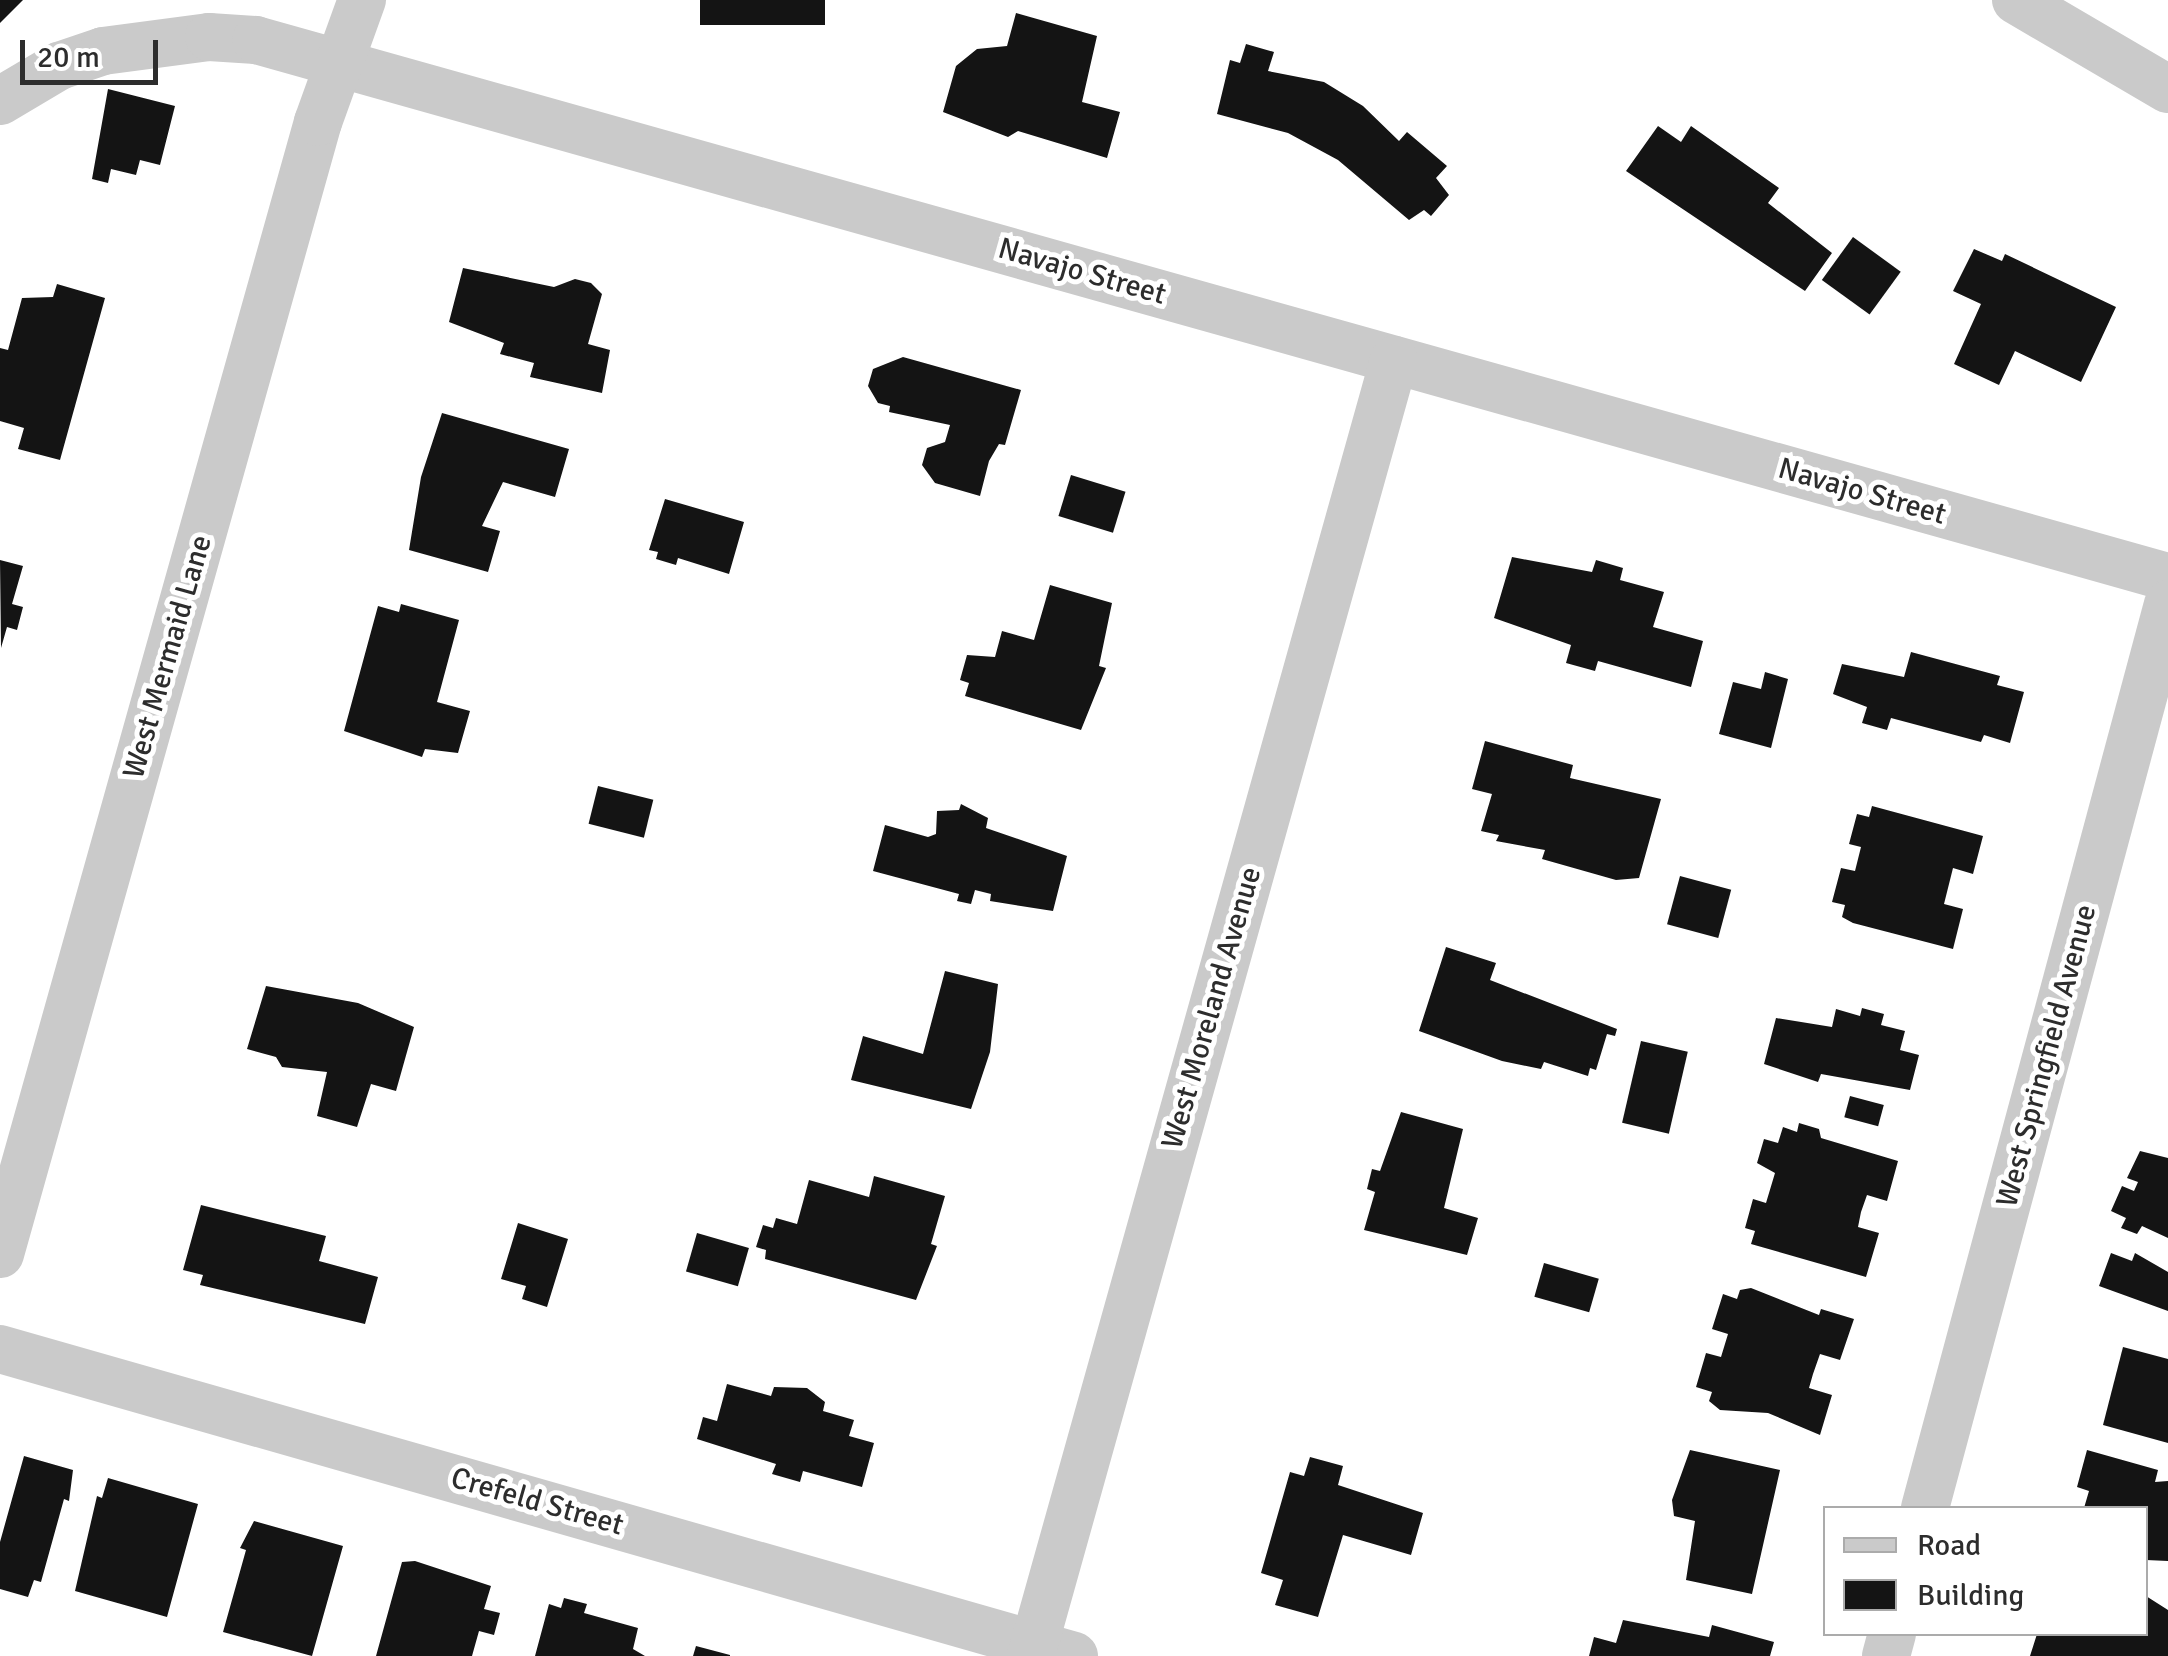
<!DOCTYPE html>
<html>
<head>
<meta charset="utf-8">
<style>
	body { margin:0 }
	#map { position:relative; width:2168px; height:1656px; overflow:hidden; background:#fff; font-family:Signika,sans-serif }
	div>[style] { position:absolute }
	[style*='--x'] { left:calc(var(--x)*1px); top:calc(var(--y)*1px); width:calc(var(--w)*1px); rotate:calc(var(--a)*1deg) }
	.building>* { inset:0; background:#141414; transform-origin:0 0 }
	.street>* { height:48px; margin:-24px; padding:0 24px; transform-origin:24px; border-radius:24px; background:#cacaca }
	span { translate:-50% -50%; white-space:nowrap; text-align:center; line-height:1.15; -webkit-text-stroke:10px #fff; paint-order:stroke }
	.street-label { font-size:30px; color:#2d2d2d }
	.legend { position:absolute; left:1823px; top:1506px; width:325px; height:130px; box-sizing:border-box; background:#fff; border:2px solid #ababab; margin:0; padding:12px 18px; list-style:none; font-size:30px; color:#2d2d2d }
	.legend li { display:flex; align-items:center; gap:20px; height:50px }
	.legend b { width:50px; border:2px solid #ababab }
	.scale { position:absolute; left:20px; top:40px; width:138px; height:45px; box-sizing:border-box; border:5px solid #2d2d2d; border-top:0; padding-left:12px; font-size:30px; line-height:35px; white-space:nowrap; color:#2d2d2d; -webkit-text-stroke:8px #fff; paint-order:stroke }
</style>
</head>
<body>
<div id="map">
	<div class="building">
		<div style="clip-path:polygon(0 0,23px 0,0 23px)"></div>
		<div style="left:700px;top:0;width:125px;height:25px"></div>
		<div style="clip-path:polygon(1016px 13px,1097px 36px,1082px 102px,1120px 112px,1107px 158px,1018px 131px,1008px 137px,943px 112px,956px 66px,977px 49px,1007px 46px)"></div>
		<div style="clip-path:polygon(1246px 44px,1274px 52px,1268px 71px,1324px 82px,1363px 106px,1399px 141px,1407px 132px,1447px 166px,1436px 178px,1449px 195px,1431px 216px,1424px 210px,1409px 220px,1338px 160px,1288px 133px,1217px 114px,1230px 60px,1240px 63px)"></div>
		<div style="clip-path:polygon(108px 89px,175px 106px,160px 165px,140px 160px,136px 175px,111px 169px,108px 183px,92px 179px)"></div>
		<div style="clip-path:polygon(1658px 126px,1681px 142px,1691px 126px,1779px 188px,1768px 203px,1832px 253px,1805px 291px,1626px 171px)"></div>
		<div style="left:1853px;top:237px;width:59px;height:53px;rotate:36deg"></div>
		<div style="clip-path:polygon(1974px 249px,2002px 261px,2005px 254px,2116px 307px,2081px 382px,2015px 351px,1999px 385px,1954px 364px,1981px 304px,1953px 291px)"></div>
		<div style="clip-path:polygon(463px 268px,554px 287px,575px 279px,591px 283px,602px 294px,588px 344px,610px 350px,602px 393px,530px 377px,534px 363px,500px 354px,504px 343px,449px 322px)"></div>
		<div style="clip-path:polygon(57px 284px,105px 298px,60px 460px,18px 449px,24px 428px,0 421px,0 348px,8px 350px,22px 298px,53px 297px)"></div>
		<div style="clip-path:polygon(903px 357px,1021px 390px,1005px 445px,999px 444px,989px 461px,980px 496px,935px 483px,922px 465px,927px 448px,945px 442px,950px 425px,889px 412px,890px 406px,878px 403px,868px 386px,873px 369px)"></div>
		<div style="clip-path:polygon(442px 413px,569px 449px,555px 497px,503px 482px,482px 526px,500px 531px,488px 572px,409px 550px,421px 477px)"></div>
		<div style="left:1071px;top:475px;width:57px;height:43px;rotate:17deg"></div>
		<div style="clip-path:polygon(665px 499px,744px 522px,729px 574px,678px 558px,676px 565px,656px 559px,658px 552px,649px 550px)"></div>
		<div style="clip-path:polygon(1512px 557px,1592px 572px,1596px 560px,1623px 568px,1620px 580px,1664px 592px,1653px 627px,1703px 641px,1691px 687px,1598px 661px,1595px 671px,1566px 663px,1571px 645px,1494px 618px)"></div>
		<div style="clip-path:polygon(0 560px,23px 566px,12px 604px,23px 607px,17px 630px,7px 627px,1px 648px)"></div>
		<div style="clip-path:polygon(1050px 585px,1112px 603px,1099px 666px,1106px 668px,1081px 730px,965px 696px,969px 683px,960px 680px,967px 655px,995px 657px,1002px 631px,1034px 640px)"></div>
		<div style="clip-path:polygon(401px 604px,459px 620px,437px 702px,470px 711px,458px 753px,425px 749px,422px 757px,344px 731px,378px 606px,399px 612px)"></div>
		<div style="clip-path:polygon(1911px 652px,2000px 676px,1997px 685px,2024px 692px,2010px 743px,1984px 735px,1981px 742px,1891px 718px,1887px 730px,1862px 723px,1867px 707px,1833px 694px,1842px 664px,1904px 677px)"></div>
		<div style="clip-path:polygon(1765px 672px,1788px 679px,1771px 748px,1719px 734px,1733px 682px,1761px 689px)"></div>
		<div style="clip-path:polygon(1485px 741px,1573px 765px,1570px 778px,1661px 799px,1639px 878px,1616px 880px,1542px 859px,1545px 850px,1496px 841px,1499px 835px,1481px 831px,1492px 794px,1472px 789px)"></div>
		<div style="left:598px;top:786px;width:57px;height:39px;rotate:14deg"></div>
		<div style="clip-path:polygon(961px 804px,988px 818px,986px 828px,1067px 856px,1053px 911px,990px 901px,991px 894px,975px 890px,971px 904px,957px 901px,959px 894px,873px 871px,885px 825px,928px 837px,936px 834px,937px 811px,959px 810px)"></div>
		<div style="clip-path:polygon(1872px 806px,1983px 836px,1973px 874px,1953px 868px,1944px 904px,1963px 909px,1953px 949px,1853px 923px,1842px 917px,1845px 905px,1832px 902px,1841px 868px,1855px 871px,1861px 847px,1849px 844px,1857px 814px,1869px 817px)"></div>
		<div style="left:1680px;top:876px;width:53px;height:50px;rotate:15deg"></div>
		<div style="clip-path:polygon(1446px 947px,1496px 963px,1490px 980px,1617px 1029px,1615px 1036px,1607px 1034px,1596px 1070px,1590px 1068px,1588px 1076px,1544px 1062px,1541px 1069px,1502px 1061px,1419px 1031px)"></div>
		<div style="clip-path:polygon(945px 971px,998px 984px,990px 1052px,971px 1109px,851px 1080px,863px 1036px,923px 1054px)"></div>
		<div style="clip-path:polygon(266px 986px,358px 1003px,414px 1027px,396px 1091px,371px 1084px,357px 1127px,317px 1116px,327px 1072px,282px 1067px,276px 1057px,247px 1049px)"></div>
		<div style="clip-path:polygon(1862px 1008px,1884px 1014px,1881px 1025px,1905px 1031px,1900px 1050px,1919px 1055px,1910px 1090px,1821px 1074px,1818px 1082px,1764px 1064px,1776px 1018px,1832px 1027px,1836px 1009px,1860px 1016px)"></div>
		<div style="left:1641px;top:1041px;width:48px;height:84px;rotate:13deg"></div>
		<div style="left:1850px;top:1096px;width:35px;height:22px;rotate:15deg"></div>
		<div style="clip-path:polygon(1401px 1112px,1463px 1129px,1444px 1208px,1478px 1218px,1467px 1255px,1364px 1230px,1375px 1192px,1367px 1189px,1372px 1169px,1380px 1171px)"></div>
		<div style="clip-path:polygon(1799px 1123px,1819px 1129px,1821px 1138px,1898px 1161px,1887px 1201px,1867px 1195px,1861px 1212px,1858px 1227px,1879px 1233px,1866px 1277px,1751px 1244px,1755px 1231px,1745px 1228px,1753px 1199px,1766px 1203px,1775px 1173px,1757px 1163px,1764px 1139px,1778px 1143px,1783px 1127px,1797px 1132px)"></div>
		<div style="clip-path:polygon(2140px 1151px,2168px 1158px,2168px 1238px,2142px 1226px,2137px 1234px,2121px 1228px,2126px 1218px,2111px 1211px,2122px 1186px,2134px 1191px,2138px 1182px,2127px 1178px)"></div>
		<div style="clip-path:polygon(874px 1176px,945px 1196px,931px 1244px,937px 1246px,916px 1300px,765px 1259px,766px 1250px,756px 1247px,763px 1225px,773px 1228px,776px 1218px,797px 1224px,809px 1180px,869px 1197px)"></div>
		<div style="clip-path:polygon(201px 1205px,326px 1236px,319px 1261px,378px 1277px,365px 1324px,200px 1285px,203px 1275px,183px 1270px)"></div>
		<div style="clip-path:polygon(518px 1223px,568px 1239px,547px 1307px,522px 1299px,526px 1286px,501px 1279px)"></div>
		<div style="left:697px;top:1233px;width:54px;height:40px;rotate:16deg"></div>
		<div style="clip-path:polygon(2111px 1253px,2132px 1261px,2135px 1253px,2168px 1272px,2168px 1311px,2099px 1286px)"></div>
		<div style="left:1544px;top:1263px;width:57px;height:35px;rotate:16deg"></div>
		<div style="clip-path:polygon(1751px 1288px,1819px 1315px,1821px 1309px,1854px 1319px,1840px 1360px,1820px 1354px,1813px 1374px,1809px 1388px,1832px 1395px,1820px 1435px,1768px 1413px,1720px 1410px,1709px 1401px,1712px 1392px,1696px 1387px,1706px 1353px,1721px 1357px,1728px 1334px,1712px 1329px,1723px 1294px,1737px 1299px,1740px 1290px)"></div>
		<div style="clip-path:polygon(2123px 1347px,2168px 1359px,2168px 1443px,2103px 1425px)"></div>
		<div style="clip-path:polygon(727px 1384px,771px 1396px,774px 1387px,807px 1388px,825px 1402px,823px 1411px,854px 1420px,849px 1436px,874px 1443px,862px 1487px,803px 1471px,800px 1482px,772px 1474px,776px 1464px,697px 1439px,703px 1417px,717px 1421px)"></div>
		<div style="clip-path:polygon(1690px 1450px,1780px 1470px,1752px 1594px,1686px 1580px,1695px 1521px,1674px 1516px,1672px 1500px)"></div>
		<div style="clip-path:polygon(2087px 1450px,2158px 1470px,2155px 1482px,2168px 1481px,2168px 1561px,2146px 1560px,2146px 1508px,2084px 1508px,2089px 1491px,2077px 1487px)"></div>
		<div style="clip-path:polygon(24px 1456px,73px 1470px,69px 1501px,64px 1499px,41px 1582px,34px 1580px,28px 1597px,0 1589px,0 1542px)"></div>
		<div style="clip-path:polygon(1310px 1457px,1343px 1466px,1338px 1485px,1423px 1513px,1411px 1555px,1343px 1535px,1318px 1617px,1275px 1605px,1283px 1580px,1261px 1573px,1290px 1472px,1304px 1476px)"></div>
		<div style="clip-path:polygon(108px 1478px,198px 1504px,167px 1617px,75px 1591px,97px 1496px,102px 1498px)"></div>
		<div style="clip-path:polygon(254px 1521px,343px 1546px,312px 1656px,223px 1632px,246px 1550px,240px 1548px)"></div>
		<div style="clip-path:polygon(415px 1561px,491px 1586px,484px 1609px,500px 1613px,494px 1635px,479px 1631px,472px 1656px,376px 1656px,402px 1562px)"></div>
		<div style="clip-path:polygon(2146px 1596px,2168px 1610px,2168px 1656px,2030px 1656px,2037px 1634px,2146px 1634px)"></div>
		<div style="clip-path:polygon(564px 1598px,587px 1604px,584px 1613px,638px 1628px,633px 1649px,645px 1656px,535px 1656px,549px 1604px,561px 1608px)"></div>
		<div style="clip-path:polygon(1623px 1620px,1709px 1637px,1712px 1625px,1774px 1642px,1770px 1656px,1589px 1656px,1594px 1637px,1616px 1643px)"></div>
		<div style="clip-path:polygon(696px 1646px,730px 1655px,730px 1656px,693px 1656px)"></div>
	</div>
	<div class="street">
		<div style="--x:2016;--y:0;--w:176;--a:30.4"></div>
		<div style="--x:0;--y:101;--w:69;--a:-30.7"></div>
		<div style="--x:59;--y:66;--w:46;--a:-18.8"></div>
		<div style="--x:103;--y:51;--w:107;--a:-7.5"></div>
		<div style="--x:209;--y:37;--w:47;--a:3.7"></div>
		<div style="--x:256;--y:40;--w:1986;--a:15.69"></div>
		<div style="--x:0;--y:1254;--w:1176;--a:-74.31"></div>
		<div style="--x:318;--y:122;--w:130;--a:-70.2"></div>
		<div style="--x:0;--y:1349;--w:1117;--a:15.95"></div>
		<div style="--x:1925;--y:1508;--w:936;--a:-74.95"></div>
		<div style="--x:1031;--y:1656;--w:1346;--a:-74.35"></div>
		<div style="--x:1886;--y:1656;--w:23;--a:-75"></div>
	</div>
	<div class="street-label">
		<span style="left:1082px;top:272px;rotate:16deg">Navajo Street</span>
		<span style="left:1862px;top:492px;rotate:16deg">Navajo Street</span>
		<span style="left:168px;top:657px;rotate:-74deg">West Mermaid Lane</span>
		<span style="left:1212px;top:1008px;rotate:-74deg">West Moreland Avenue</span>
		<span style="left:2047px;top:1056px;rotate:-75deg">West Springfield Avenue</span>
		<span style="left:537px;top:1502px;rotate:16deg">Crefeld Street</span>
	</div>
	<ul class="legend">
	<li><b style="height:12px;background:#cacaca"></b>Road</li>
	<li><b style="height:28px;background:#141414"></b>Building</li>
	</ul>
	<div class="scale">20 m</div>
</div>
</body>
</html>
